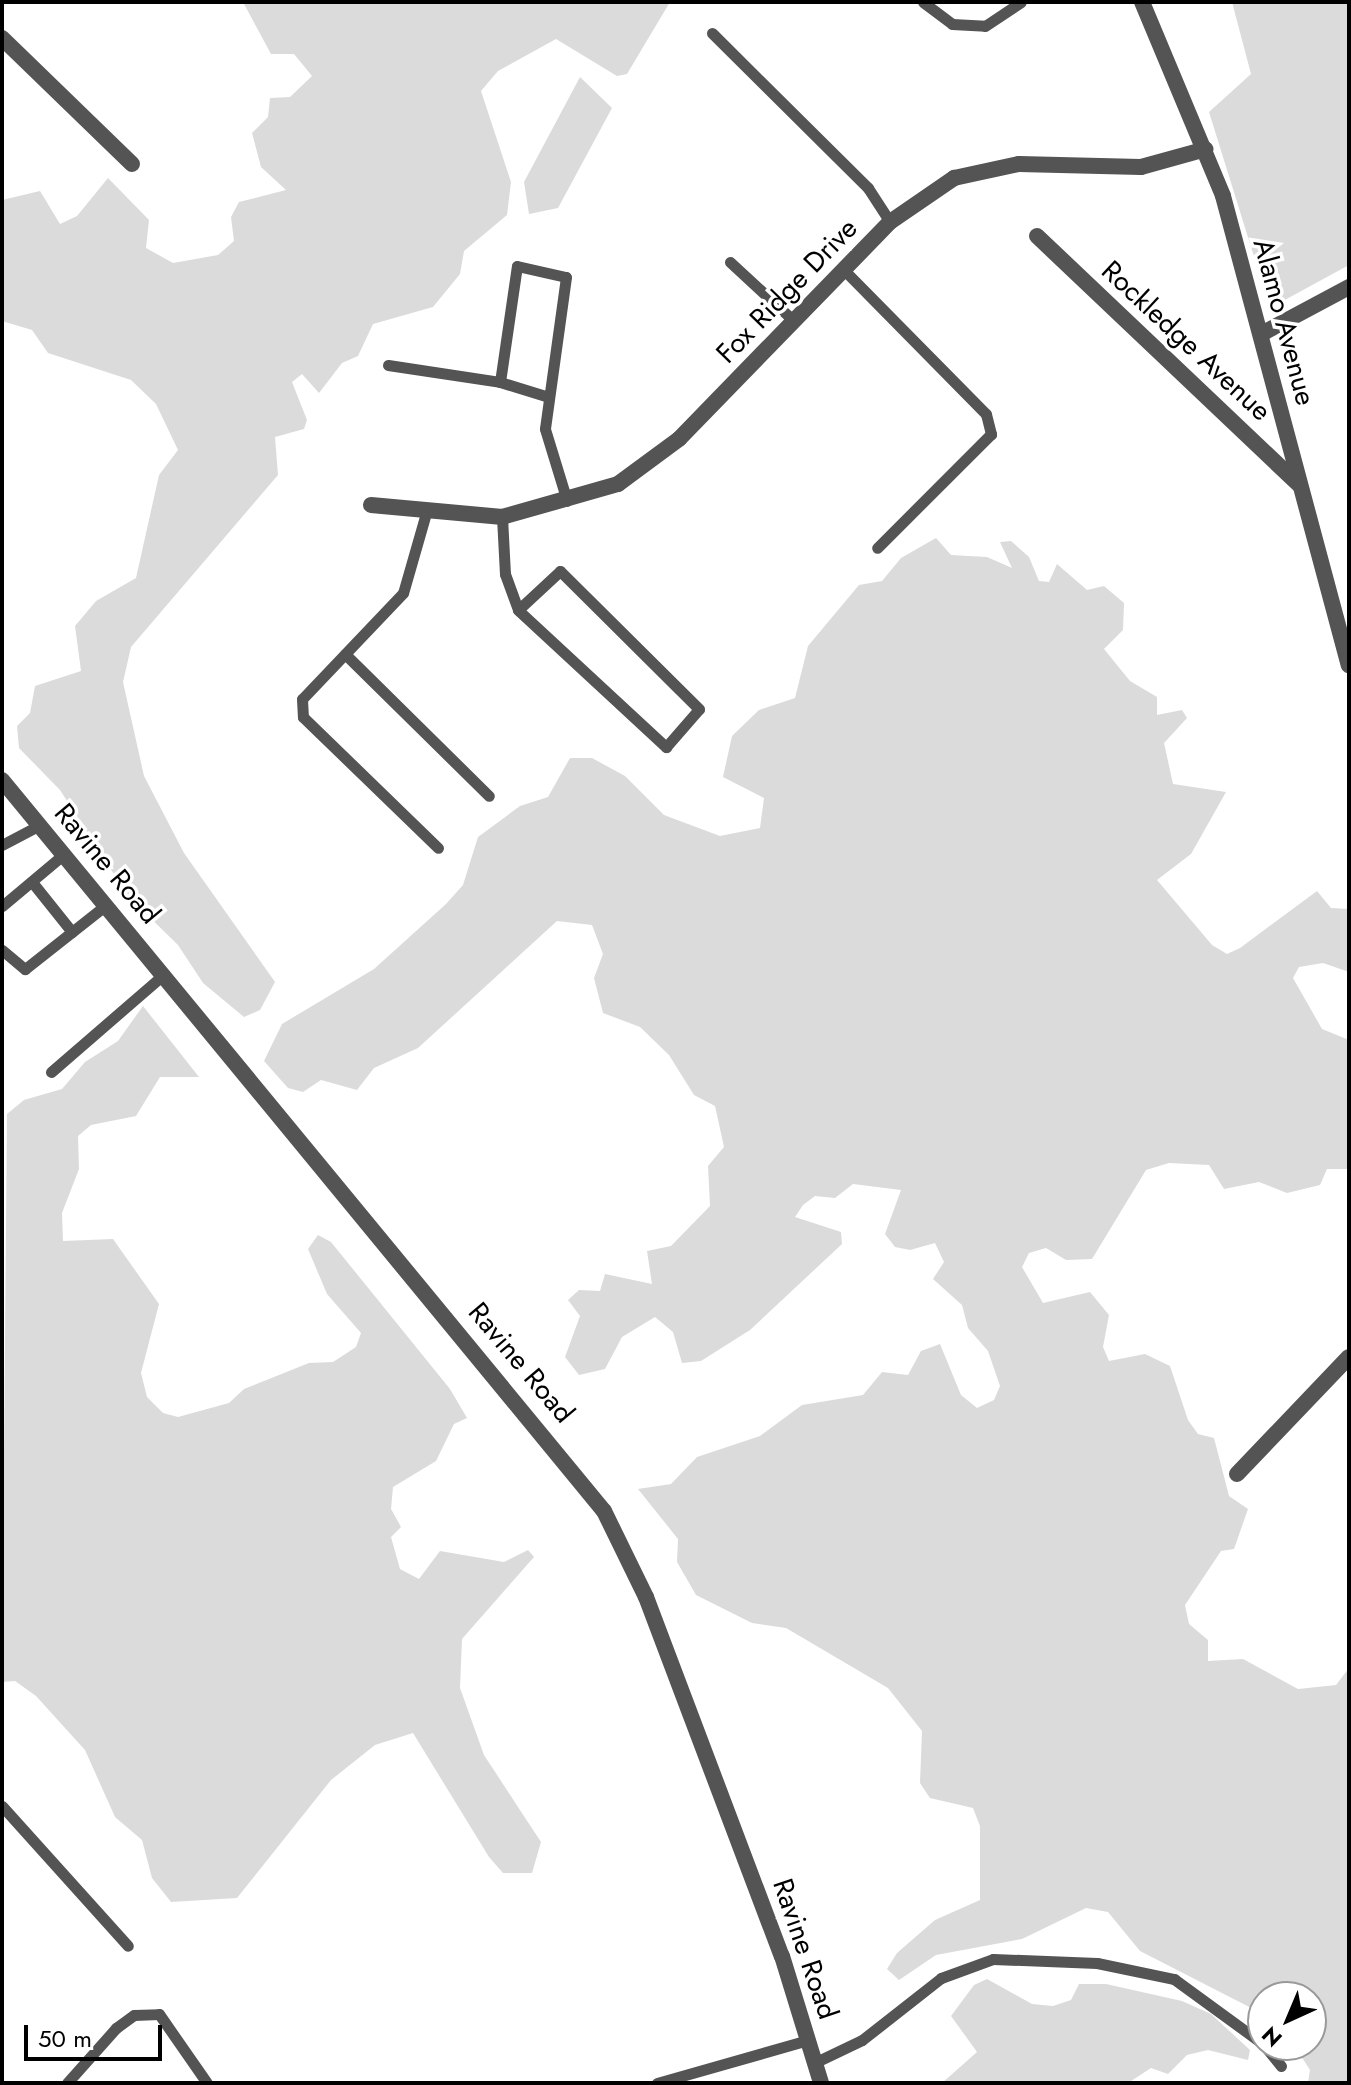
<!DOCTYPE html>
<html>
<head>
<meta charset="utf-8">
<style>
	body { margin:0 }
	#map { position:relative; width:1351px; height:2085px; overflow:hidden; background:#fff; font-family:Jost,sans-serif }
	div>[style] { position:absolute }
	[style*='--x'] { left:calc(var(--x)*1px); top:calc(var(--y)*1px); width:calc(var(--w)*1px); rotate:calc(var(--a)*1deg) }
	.green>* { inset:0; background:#dbdbdb }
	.service>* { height:11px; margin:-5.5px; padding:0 5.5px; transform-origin:5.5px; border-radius:5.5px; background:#545454 }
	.minor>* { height:16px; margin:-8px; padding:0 8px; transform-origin:8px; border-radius:8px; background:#545454 }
	.tertiary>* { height:16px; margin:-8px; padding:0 8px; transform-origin:8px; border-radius:8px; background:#545454 }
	span { translate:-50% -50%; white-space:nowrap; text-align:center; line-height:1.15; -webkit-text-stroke:7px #fff; paint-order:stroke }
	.street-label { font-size:28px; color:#000 }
	.frame { position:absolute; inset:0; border:4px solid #000; pointer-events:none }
	.north { position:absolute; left:1247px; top:1981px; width:80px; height:80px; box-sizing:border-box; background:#fff; border:2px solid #999; border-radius:50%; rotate:224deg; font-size:22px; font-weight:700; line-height:32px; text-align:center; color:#000 }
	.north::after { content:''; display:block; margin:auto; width:28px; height:36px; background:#000; clip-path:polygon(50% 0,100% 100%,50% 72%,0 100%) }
	.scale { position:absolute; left:24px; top:2025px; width:138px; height:36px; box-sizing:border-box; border:4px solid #000; border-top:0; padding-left:10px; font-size:24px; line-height:28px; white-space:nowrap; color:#000; -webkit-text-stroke:6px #fff; paint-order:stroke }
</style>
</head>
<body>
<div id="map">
	<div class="green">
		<div style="clip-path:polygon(243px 2px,670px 2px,627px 74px,617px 76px,556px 39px,498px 71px,481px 91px,511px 182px,507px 215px,464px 251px,460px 274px,433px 307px,373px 324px,358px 356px,342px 363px,319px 393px,302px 374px,292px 382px,307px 420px,304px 429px,275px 437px,278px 475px,131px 647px,123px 682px,144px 776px,184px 853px,275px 982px,260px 1010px,244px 1017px,203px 983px,178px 945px,128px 896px,60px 790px,19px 748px,17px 726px,30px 713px,35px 686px,81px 671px,75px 626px,96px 601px,136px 578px,159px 475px,178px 450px,156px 404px,131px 380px,48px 353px,32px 330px,2px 321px,2px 200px,40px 191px,60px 224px,77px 216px,108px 178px,149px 220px,146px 248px,173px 263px,218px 255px,234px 241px,231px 217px,239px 202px,286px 190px,261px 167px,252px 133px,268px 117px,270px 98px,290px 97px,312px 76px,294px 54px,271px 54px)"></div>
		<div style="clip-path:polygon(1232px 2px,1349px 2px,1349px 265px,1270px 308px,1209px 112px,1251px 74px)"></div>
		<div style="clip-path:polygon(580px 77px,612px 108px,558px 208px,529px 214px,524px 182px)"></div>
		<div style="clip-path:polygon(936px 538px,951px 555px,987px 557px,1012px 568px,1000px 542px,1011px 541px,1029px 557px,1039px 581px,1049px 582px,1057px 564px,1087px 590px,1104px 586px,1124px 603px,1123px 630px,1104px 649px,1130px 681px,1157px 697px,1157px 715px,1182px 710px,1187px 718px,1164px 743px,1173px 784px,1226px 792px,1191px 854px,1157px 880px,1212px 945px,1227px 954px,1240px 948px,1317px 891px,1331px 908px,1349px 909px,1349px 972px,1323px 963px,1299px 967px,1293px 978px,1322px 1029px,1349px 1040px,1349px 1169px,1327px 1169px,1320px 1185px,1287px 1193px,1259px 1182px,1224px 1189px,1209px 1165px,1169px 1163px,1146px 1170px,1092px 1259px,1066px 1260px,1046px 1248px,1029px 1253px,1022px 1267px,1043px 1303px,1090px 1292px,1109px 1315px,1103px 1347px,1109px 1361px,1145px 1354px,1170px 1366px,1188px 1420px,1198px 1434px,1214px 1438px,1229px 1496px,1248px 1509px,1234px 1549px,1221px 1551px,1185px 1605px,1189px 1624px,1208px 1640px,1208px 1661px,1243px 1659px,1298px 1689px,1336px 1685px,1349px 1668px,1349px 2083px,1308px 2083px,1310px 2070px,1294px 2045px,1311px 2045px,1311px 1997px,1263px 1997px,1263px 2014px,1140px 1951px,1108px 1912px,1086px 1908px,1022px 1939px,936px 1955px,899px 1980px,887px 1969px,897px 1953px,935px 1920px,980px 1900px,980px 1826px,973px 1808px,930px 1798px,920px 1783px,922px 1731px,888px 1688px,786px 1628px,752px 1623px,696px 1595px,677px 1562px,678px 1539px,638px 1489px,671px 1484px,697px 1457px,760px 1436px,802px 1405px,863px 1395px,882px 1372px,908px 1375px,921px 1351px,940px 1344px,961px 1395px,977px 1408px,994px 1400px,1000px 1386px,988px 1351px,968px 1328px,962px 1305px,933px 1279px,944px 1262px,935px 1243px,910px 1250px,895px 1247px,885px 1234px,901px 1190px,853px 1184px,835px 1198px,815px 1196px,803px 1205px,795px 1217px,841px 1232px,842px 1244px,750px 1330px,701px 1361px,682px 1363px,673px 1332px,655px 1317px,622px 1337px,605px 1369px,579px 1375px,565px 1357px,580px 1316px,568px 1300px,579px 1290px,600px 1291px,605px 1274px,652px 1284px,647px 1251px,671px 1246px,710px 1206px,708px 1166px,724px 1147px,715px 1106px,694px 1095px,669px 1055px,640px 1027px,603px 1013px,594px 978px,603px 954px,592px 925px,557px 921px,418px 1048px,374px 1068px,357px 1090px,321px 1080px,303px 1092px,288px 1088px,264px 1061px,282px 1024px,374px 969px,446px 904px,463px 885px,478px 837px,520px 806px,548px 797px,570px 758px,592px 758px,625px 776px,664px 815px,720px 836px,760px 828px,764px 798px,723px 777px,732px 736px,759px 710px,795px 698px,808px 646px,859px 585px,882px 581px,901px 558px)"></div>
		<div style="clip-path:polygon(143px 1006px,199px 1077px,160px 1077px,136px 1116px,91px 1125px,78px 1136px,79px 1169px,62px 1213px,63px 1241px,113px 1239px,159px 1304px,141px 1373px,147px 1397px,163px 1413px,178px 1417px,229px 1403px,244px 1389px,309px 1363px,333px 1362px,356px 1347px,361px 1333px,327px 1294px,308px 1249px,318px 1235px,331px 1242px,450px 1389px,467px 1418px,454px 1424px,436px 1461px,393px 1487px,391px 1509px,401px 1527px,391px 1537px,400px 1569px,419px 1579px,440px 1551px,504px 1562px,528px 1550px,534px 1557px,462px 1639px,460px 1688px,484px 1755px,541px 1842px,532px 1873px,503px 1873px,489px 1857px,413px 1733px,375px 1745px,331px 1780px,237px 1898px,171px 1902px,152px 1878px,142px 1840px,115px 1817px,85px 1750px,36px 1696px,15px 1681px,2px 1682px,7px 1114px,24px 1100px,62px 1089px,85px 1062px,118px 1041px)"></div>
		<div style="clip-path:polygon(987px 1979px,1032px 2004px,1053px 2006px,1071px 2000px,1079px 1984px,1106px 1984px,1182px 2001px,1211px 2014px,1250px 2050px,1248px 2060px,1208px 2050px,1187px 2055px,1168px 2074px,1151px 2068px,1128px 2083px,942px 2083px,977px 2052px,951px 2016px,974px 1985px)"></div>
	</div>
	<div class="service">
		<div style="--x:923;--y:2;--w:36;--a:37"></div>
		<div style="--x:952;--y:24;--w:33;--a:3"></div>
		<div style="--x:985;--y:26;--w:43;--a:-33.7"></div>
		<div style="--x:712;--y:33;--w:220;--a:44.8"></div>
		<div style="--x:868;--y:188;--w:40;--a:57.1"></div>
		<div style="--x:730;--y:262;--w:87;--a:42.7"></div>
		<div style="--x:844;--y:270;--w:202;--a:45.4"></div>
		<div style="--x:986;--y:414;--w:21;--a:76"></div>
		<div style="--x:991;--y:434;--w:161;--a:135"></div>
		<div style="--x:388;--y:365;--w:113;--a:8.6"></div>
		<div style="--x:500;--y:382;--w:117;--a:-81.7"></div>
		<div style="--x:517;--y:266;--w:50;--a:12.7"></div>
		<div style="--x:566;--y:277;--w:153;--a:97.9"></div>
		<div style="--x:545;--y:429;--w:75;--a:73"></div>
		<div style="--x:500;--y:382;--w:51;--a:17"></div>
		<div style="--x:426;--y:513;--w:83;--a:106"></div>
		<div style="--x:403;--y:593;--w:146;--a:133.6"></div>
		<div style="--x:302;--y:699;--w:18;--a:87"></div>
		<div style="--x:303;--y:717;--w:188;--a:44.1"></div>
		<div style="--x:502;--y:517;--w:57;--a:87"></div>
		<div style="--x:505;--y:574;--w:38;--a:70"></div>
		<div style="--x:518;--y:610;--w:202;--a:42.8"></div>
		<div style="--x:666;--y:747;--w:50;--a:-49"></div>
		<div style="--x:699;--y:709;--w:196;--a:-135.2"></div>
		<div style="--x:560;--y:571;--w:57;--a:137.1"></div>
		<div style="--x:345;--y:654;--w:202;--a:44.6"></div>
		<div style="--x:2;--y:845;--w:43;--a:-27.8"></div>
		<div style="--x:32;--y:882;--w:64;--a:51.3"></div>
		<div style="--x:2;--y:906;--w:81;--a:-40"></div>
		<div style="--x:2;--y:950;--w:30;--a:40"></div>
		<div style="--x:25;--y:969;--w:103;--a:-38.3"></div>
		<div style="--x:51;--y:1072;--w:150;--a:-40.9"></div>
		<div style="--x:2;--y:1806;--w:188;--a:48"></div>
		<div style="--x:1264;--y:2045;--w:27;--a:51"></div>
		<div style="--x:816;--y:2062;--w:51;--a:-25.6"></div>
		<div style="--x:862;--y:2040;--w:100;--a:-38.1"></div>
		<div style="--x:941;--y:1978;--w:55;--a:-20.1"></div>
		<div style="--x:993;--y:1959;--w:104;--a:2.2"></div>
		<div style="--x:1097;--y:1963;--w:79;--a:11.7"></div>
		<div style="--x:1174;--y:1979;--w:110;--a:36.1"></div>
		<div style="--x:67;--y:2083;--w:74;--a:-48.3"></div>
		<div style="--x:116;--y:2028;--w:22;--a:-36"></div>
		<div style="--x:134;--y:2015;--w:25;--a:-2"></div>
		<div style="--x:159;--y:2014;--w:84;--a:55.2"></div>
		<div style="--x:657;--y:2083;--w:157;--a:-15.9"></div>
	</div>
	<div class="minor">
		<div style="--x:2;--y:38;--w:181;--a:44.1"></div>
		<div style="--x:1037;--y:236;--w:361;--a:43.5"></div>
		<div style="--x:1263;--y:333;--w:98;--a:-28.1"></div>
		<div style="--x:371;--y:505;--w:132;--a:5.2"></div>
		<div style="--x:502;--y:517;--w:121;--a:-15.9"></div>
		<div style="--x:618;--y:484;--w:76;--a:-36.4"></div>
		<div style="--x:679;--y:439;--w:303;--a:-45.8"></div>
		<div style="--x:890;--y:222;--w:78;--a:-34.5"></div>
		<div style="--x:954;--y:178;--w:66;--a:-12.2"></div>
		<div style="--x:1019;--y:164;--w:122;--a:1.4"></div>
		<div style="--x:1141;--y:167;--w:67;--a:-15.5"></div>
		<div style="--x:1237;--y:1474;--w:162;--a:-46.3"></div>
	</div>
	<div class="tertiary">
		<div style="--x:1142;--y:2;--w:210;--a:67.3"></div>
		<div style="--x:1223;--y:196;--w:486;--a:75"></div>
		<div style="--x:2;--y:780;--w:947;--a:50.53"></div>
		<div style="--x:604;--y:1511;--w:96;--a:64"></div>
		<div style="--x:646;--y:1597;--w:384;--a:69.3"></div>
		<div style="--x:782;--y:1956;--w:133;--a:72.9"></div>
	</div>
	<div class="street-label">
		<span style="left:787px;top:291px;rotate:-46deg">Fox Ridge Drive</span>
		<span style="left:1284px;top:322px;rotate:75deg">Alamo Avenue</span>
		<span style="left:1186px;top:341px;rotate:43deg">Rockledge Avenue</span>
		<span style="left:107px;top:864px;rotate:50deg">Ravine Road</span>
		<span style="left:521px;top:1363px;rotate:50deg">Ravine Road</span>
		<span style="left:805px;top:1949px;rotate:71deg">Ravine Road</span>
	</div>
	<div class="frame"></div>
	<div class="north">N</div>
	<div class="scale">50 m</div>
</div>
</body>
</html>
